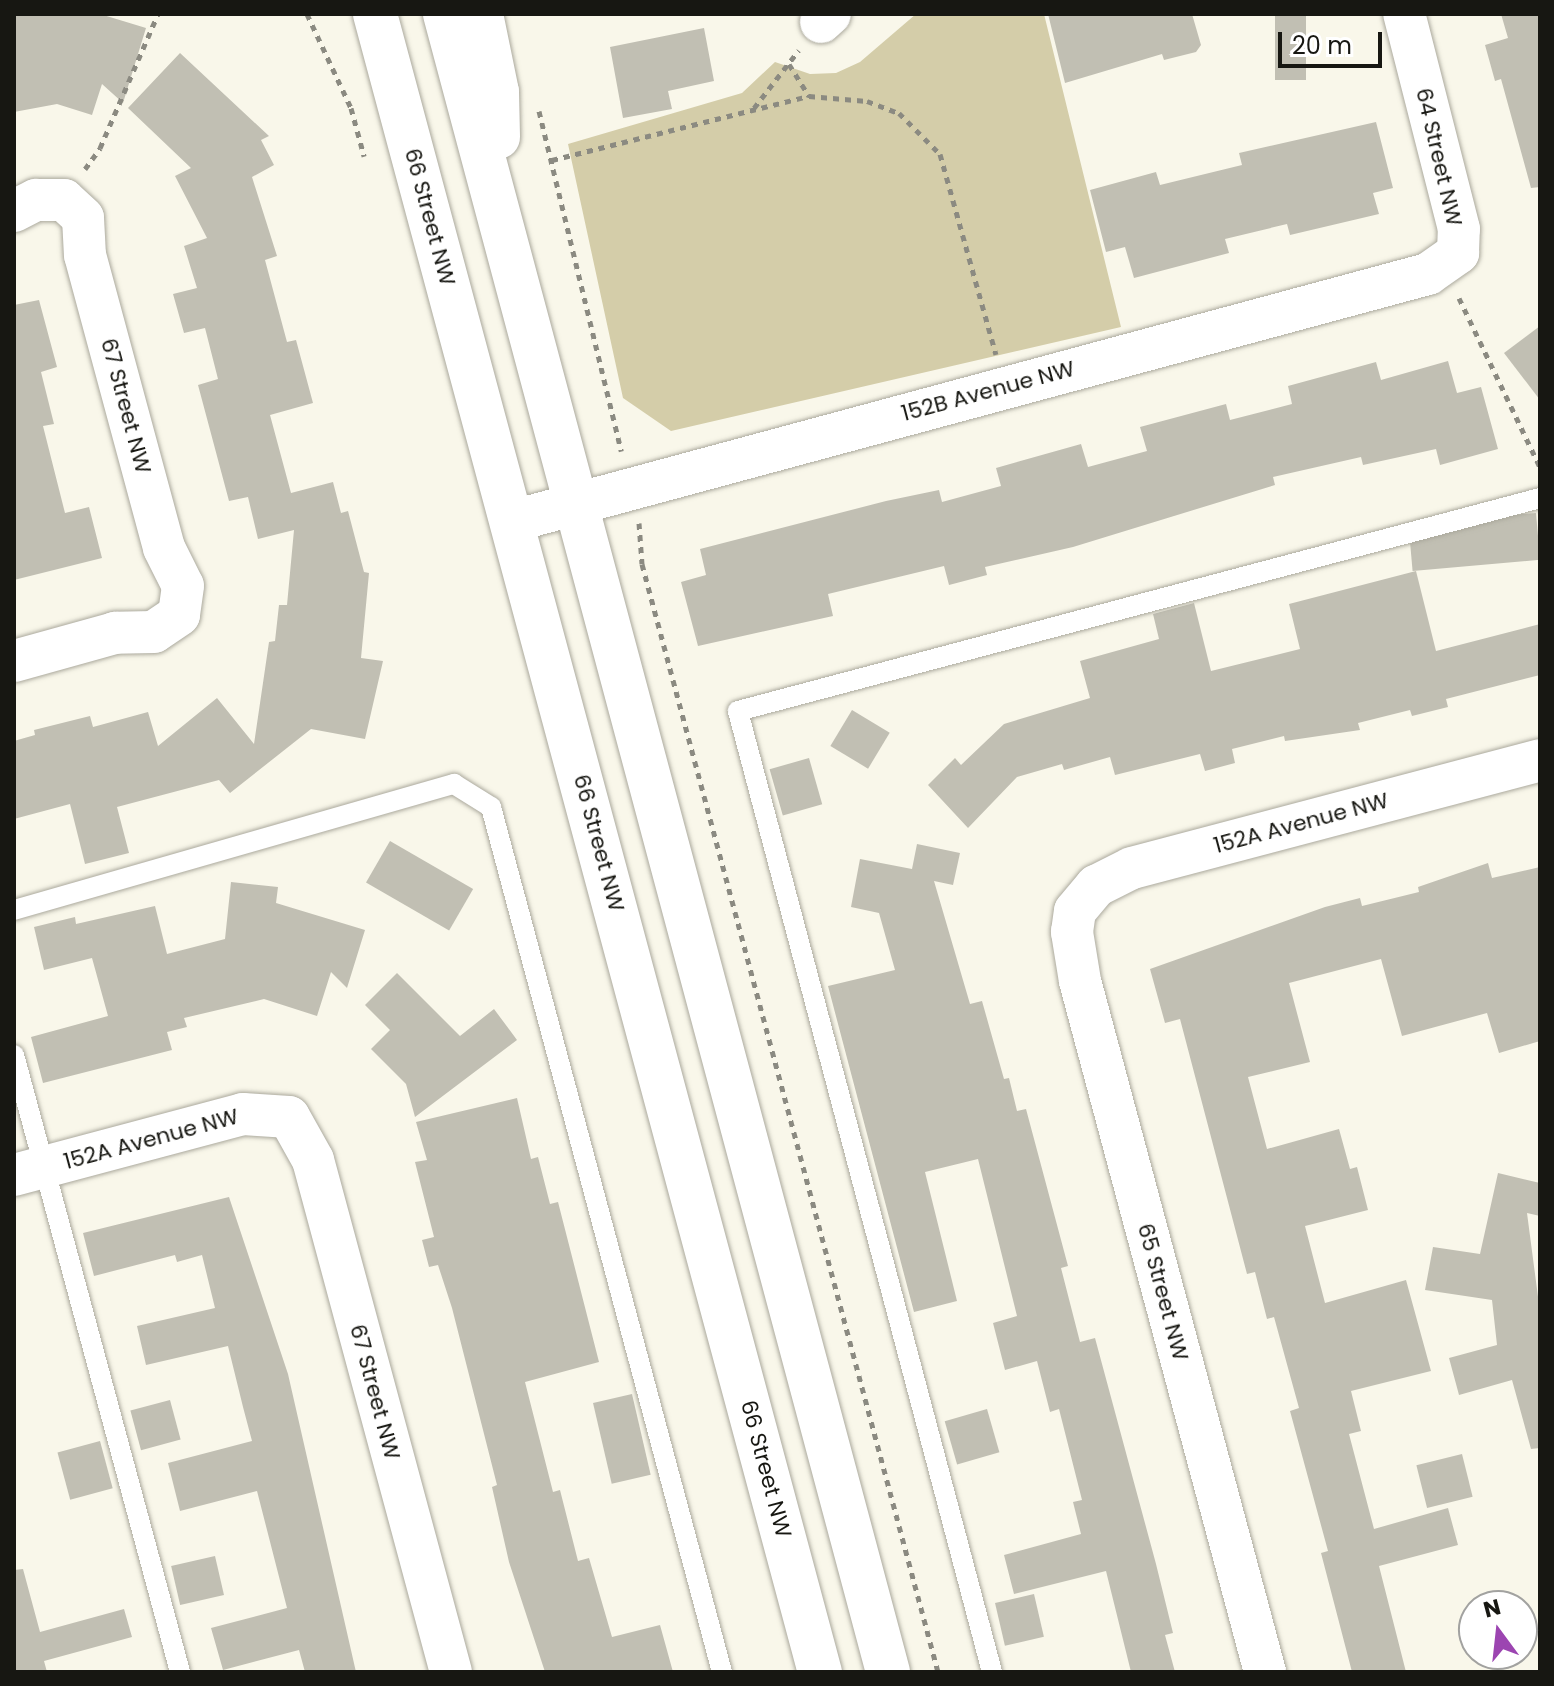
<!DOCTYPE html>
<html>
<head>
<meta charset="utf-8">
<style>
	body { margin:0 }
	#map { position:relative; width:1554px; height:1686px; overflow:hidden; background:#f9f7ea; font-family:Poppins,sans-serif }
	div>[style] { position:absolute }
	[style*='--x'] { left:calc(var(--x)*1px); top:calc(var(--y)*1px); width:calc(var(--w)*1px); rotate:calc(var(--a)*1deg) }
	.green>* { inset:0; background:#d4cda9 }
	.building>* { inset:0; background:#c1bfb3; transform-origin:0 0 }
	.path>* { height:5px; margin-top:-2.5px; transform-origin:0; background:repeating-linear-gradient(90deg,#8b8a81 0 6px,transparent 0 12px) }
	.roads { filter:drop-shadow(0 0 2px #aba99d) drop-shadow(0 0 2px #aba99d) }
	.service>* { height:20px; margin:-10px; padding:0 10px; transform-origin:10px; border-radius:10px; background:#fff }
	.minor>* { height:42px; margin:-21px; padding:0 21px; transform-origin:21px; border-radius:21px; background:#fff }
	.secondary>* { height:44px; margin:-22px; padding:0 22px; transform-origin:22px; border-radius:22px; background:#fff }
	span { translate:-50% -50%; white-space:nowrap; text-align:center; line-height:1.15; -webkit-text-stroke:7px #fff; paint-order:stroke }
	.street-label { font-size:22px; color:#171712 }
	.frame { position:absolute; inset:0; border:16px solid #171712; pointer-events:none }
	.north { position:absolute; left:1458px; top:1590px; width:80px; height:80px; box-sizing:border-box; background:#fff; border:2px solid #a2a2a0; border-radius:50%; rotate:345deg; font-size:22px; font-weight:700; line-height:32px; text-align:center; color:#171712 }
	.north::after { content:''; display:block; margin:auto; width:28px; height:36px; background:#9c45b1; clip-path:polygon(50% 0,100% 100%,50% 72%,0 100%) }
	.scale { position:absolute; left:1278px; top:32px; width:104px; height:36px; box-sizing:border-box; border:4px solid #171712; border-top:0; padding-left:10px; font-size:24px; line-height:28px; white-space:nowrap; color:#171712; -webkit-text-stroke:6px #fff; paint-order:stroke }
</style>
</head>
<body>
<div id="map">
	<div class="green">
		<div style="clip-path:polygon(916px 14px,1044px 14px,1121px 327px,671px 431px,623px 398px,568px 144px,742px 93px,775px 62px,810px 74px,836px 73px,860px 62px)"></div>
	</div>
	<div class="building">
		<div style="clip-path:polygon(14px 14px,100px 14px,146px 28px,123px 103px,102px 84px,92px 115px,57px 104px,14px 112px)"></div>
		<div style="clip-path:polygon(1048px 14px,1192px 14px,1201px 45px,1196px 52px,1164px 60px,1162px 54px,1065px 83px)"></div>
		<div style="left:1275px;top:14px;width:31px;height:66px"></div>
		<div style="clip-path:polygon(1501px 14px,1540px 14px,1540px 187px,1531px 188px,1501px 79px,1495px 81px,1485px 45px,1508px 38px)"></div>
		<div style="clip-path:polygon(704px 28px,714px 81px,668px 91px,672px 109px,623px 118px,610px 47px)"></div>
		<div style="clip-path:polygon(180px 53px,269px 136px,261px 140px,274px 165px,252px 177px,277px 256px,265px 260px,287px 342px,296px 340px,313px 403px,270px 415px,291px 493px,333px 482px,341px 513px,348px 511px,364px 572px,369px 573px,361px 658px,383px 661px,365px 739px,311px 729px,230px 793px,219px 780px,117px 807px,129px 853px,85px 864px,70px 804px,14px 819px,14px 741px,35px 735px,34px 730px,90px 716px,93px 727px,148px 712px,158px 746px,217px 698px,254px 744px,269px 642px,275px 641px,279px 605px,287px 605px,294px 530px,258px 539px,248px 497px,229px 501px,198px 385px,218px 379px,205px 328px,184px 333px,173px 294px,197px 288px,184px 246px,207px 238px,175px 176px,191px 168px,128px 108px)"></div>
		<div style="clip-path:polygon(1376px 122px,1393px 188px,1373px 193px,1379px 214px,1290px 235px,1287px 224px,1225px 239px,1229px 253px,1134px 278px,1125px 247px,1106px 252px,1090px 190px,1156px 172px,1160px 185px,1242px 165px,1239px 153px)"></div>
		<div style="clip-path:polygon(39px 300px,57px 367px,41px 372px,54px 424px,43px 426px,65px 513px,89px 507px,102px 558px,14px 580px,14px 305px)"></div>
		<div style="clip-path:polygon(1540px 326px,1540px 400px,1504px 353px)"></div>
		<div style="clip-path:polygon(1448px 361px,1457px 393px,1481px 387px,1498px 449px,1440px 465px,1436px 449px,1363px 465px,1361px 457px,1273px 477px,1275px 485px,1073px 547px,985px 567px,987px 575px,949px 585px,944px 566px,828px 594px,833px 616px,698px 646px,681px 582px,706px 575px,700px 549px,886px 501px,939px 490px,942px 502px,1001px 486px,996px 468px,1081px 444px,1088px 467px,1147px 451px,1140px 427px,1226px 404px,1230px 420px,1292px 404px,1288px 386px,1376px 362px,1381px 380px)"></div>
		<div style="left:1536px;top:513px;width:47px;height:128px;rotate:85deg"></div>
		<div style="clip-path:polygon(1416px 571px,1436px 651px,1540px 624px,1540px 675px,1446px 699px,1448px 707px,1412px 716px,1410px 710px,1358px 723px,1360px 730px,1285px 741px,1284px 736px,1232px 749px,1235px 763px,1205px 771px,1200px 754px,1115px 775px,1110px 757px,1064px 770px,1062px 764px,1017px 777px,968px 828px,928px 785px,955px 758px,961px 765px,1004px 724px,1090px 698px,1080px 661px,1159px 639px,1153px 614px,1194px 603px,1211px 671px,1300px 649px,1289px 604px)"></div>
		<div style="left:852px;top:710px;width:44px;height:42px;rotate:31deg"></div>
		<div style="left:809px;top:758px;width:48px;height:41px;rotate:74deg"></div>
		<div style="left:390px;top:841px;width:96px;height:48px;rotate:30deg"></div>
		<div style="clip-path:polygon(917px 844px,960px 853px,953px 885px,934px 881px,970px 1004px,982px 1001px,1004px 1079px,1009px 1078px,1017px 1111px,1026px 1109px,1068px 1266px,1061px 1268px,1080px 1342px,1095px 1338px,1156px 1564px,1173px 1633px,1165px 1635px,1175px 1672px,1131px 1672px,1106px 1571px,1014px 1594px,1004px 1555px,1081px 1534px,1073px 1502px,1082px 1500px,1059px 1409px,1050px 1412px,1037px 1361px,1005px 1370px,993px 1323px,1017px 1316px,978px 1159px,925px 1172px,957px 1301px,914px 1312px,828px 986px,895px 970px,879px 913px,851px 907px,860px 859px,912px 869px)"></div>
		<div style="clip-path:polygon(1488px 863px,1492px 878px,1540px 867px,1540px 1041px,1499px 1053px,1487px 1013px,1402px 1036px,1381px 959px,1289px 983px,1310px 1062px,1248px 1077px,1267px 1149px,1339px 1129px,1350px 1169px,1357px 1167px,1368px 1210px,1305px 1226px,1325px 1303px,1406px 1280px,1431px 1371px,1351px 1391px,1361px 1431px,1349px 1434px,1374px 1529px,1448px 1508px,1458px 1545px,1379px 1566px,1406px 1672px,1352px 1672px,1321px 1553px,1328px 1551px,1290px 1411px,1299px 1408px,1274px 1317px,1267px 1319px,1255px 1272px,1247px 1274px,1180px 1019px,1165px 1023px,1150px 969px,1325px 907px,1360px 898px,1362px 906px,1419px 892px,1418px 887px)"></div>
		<div style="clip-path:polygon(231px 882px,278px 887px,276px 903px,365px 930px,347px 988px,331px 972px,317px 1016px,264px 999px,184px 1018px,187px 1027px,167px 1032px,172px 1050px,43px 1083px,31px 1037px,108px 1016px,92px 958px,44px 970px,34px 927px,75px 917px,76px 924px,155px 906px,167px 954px,225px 939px)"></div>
		<div style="clip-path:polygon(397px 973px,460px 1036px,494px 1009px,517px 1040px,415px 1117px,406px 1084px,371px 1049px,390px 1030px,365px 1005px)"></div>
		<div style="clip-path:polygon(517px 1098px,531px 1159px,538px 1157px,550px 1204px,558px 1202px,599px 1362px,525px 1382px,553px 1492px,560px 1490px,578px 1561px,589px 1558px,612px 1637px,660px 1625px,673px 1672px,545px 1672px,509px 1562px,492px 1487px,497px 1485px,452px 1308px,438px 1265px,429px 1267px,422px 1240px,434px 1237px,415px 1162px,427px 1160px,416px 1122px)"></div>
		<div style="clip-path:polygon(1498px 1173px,1540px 1183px,1540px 1216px,1527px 1213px,1540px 1312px,1540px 1448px,1531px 1449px,1512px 1380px,1459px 1395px,1449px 1358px,1497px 1345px,1492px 1300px,1425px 1290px,1433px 1247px,1480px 1254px)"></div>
		<div style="clip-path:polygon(229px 1197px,288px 1374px,356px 1672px,305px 1672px,299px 1650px,223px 1670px,211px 1628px,287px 1608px,257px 1491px,180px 1511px,168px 1463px,252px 1441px,243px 1407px,228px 1346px,146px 1365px,137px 1326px,215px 1308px,202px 1255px,177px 1262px,175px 1255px,94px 1276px,83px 1233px)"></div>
		<div style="left:632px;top:1394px;width:83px;height:40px;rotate:77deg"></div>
		<div style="left:170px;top:1400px;width:41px;height:41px;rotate:75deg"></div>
		<div style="left:987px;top:1409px;width:45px;height:44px;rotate:74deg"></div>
		<div style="left:100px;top:1441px;width:49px;height:44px;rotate:75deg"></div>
		<div style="left:1462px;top:1454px;width:44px;height:47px;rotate:76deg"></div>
		<div style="left:215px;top:1556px;width:40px;height:45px;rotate:77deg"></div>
		<div style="clip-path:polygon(23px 1569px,40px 1632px,124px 1609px,132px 1637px,44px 1661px,47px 1672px,14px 1672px,14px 1570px)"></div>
		<div style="left:1034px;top:1594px;width:44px;height:40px;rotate:77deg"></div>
	</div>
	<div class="path">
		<div style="--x:307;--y:14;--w:104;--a:64.9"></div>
		<div style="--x:351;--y:108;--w:50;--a:74.8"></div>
		<div style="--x:789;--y:64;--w:38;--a:58"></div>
		<div style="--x:754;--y:108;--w:73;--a:-52.2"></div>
		<div style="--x:539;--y:111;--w:350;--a:76.4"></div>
		<div style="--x:552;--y:160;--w:265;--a:-14"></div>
		<div style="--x:809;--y:96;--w:58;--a:4.9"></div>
		<div style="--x:867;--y:101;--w:34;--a:21"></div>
		<div style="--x:899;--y:113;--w:58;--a:45"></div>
		<div style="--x:940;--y:154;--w:208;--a:74.4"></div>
		<div style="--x:85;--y:169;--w:26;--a:-54"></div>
		<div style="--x:100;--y:148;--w:146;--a:-66.6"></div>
		<div style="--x:1459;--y:298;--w:187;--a:64.4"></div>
		<div style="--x:639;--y:523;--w:41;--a:85.8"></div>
		<div style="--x:642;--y:564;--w:1147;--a:75.04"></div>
	</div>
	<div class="roads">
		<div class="service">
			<div style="--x:14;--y:910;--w:458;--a:-16"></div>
			<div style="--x:454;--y:784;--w:44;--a:31.9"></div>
			<div style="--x:491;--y:807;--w:895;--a:75.05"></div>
			<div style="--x:14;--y:1055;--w:639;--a:74.94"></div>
			<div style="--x:992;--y:1672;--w:994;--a:-104.81"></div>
			<div style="--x:738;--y:711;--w:830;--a:-14.87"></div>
		</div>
		<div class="minor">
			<div style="--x:821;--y:22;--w:12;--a:-42"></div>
			<div style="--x:14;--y:211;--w:25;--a:-27"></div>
			<div style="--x:36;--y:200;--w:28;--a:0"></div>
			<div style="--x:64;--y:200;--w:26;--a:43"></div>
			<div style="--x:83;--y:218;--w:37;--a:87"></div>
			<div style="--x:85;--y:255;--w:303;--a:74.9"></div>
			<div style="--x:164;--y:548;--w:42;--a:63.4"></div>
			<div style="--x:183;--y:586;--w:29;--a:98"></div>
			<div style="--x:179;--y:615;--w:30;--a:146"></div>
			<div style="--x:154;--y:632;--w:39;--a:179"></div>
			<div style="--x:115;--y:633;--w:105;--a:164.5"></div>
			<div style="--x:513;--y:521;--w:948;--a:-15.11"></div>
			<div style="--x:1428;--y:274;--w:37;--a:-35"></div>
			<div style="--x:1458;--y:253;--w:24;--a:-88"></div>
			<div style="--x:1459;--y:229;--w:222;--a:-104.3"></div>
			<div style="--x:14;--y:1175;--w:237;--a:-14.9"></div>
			<div style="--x:243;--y:1114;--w:46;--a:3.7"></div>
			<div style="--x:289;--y:1117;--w:49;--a:60.8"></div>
			<div style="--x:313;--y:1160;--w:530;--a:74.92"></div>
			<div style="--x:1265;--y:1672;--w:715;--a:-104.99"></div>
			<div style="--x:1080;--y:981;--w:50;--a:-99.3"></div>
			<div style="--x:1072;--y:932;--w:21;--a:-82"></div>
			<div style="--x:1075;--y:911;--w:33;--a:-50"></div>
			<div style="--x:1096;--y:886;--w:40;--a:-26.6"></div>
			<div style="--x:1132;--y:868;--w:422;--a:-14.8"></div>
		</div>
		<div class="secondary">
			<div style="--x:375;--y:14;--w:1717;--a:74.98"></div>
			<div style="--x:445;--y:14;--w:1716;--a:75.04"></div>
			<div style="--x:481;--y:14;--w:80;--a:78.4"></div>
			<div style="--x:497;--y:92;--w:45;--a:88.7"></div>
		</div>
	</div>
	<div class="street-label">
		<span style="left:1439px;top:157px;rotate:77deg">64 Street NW</span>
		<span style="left:430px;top:217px;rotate:75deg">66 Street NW</span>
		<span style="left:988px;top:391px;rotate:-15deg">152B Avenue NW</span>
		<span style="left:126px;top:406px;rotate:75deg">67 Street NW</span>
		<span style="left:1301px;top:823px;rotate:-15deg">152A Avenue NW</span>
		<span style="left:599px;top:843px;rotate:75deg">66 Street NW</span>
		<span style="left:151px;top:1139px;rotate:-15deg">152A Avenue NW</span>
		<span style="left:1163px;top:1292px;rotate:75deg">65 Street NW</span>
		<span style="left:375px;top:1392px;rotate:75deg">67 Street NW</span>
		<span style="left:766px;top:1469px;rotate:75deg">66 Street NW</span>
	</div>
	<div class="frame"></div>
	<div class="north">N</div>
	<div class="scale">20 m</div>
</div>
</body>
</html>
